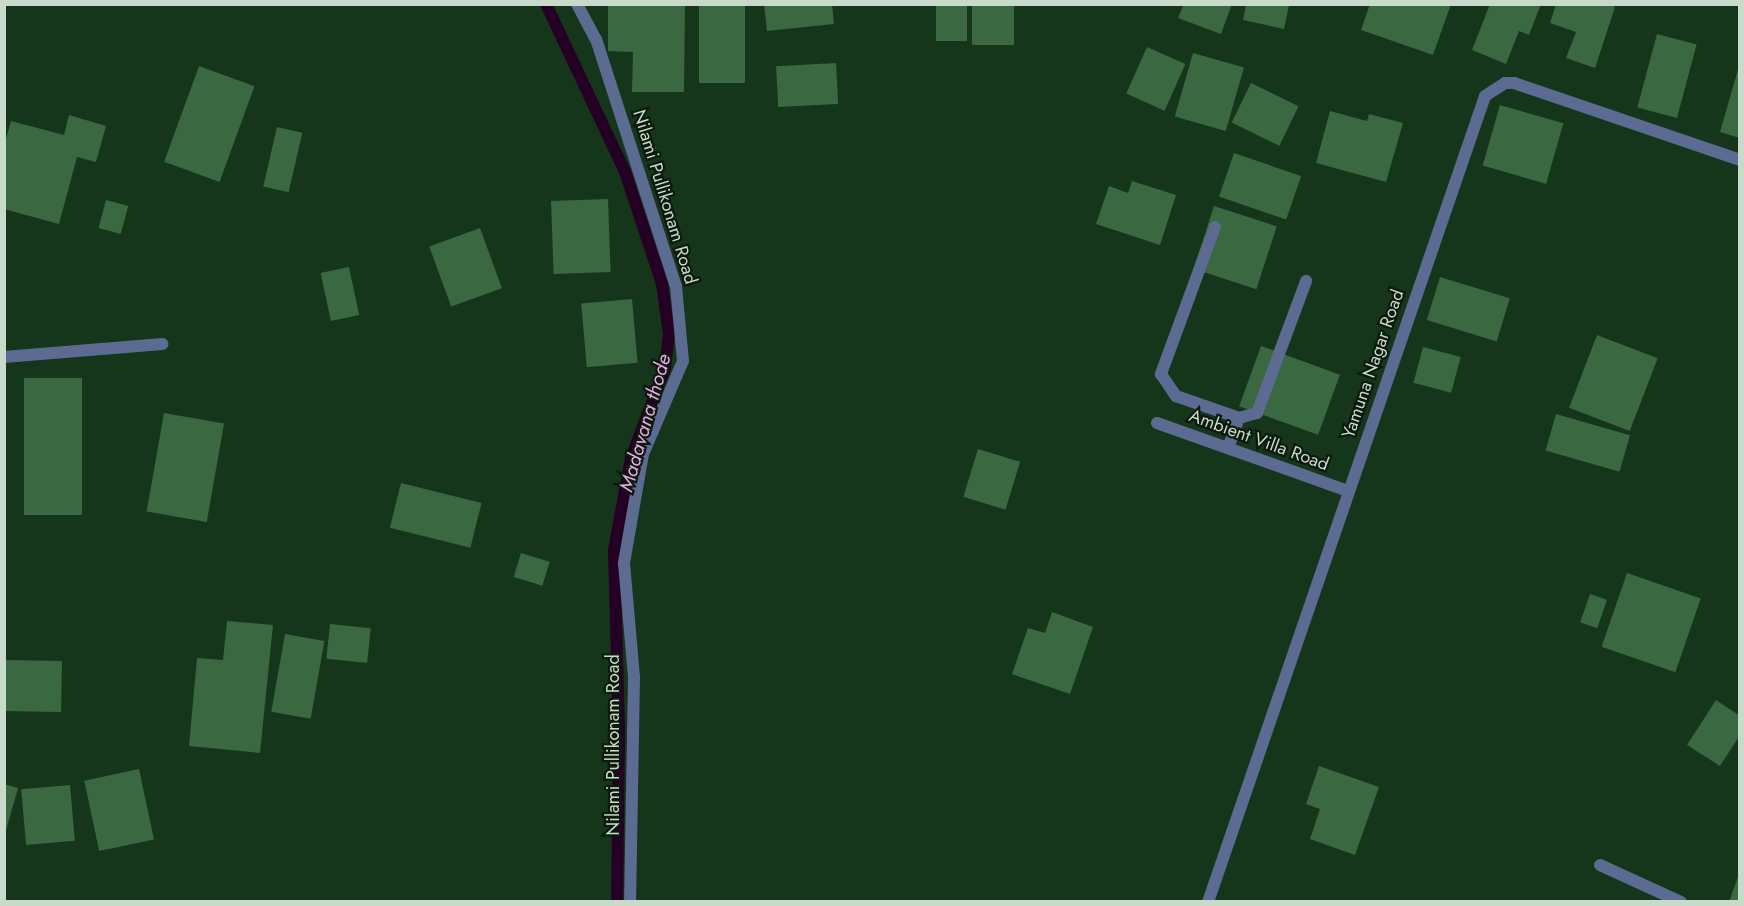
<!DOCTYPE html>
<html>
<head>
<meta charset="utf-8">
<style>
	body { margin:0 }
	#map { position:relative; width:1744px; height:906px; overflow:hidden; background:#15361b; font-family:Jost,sans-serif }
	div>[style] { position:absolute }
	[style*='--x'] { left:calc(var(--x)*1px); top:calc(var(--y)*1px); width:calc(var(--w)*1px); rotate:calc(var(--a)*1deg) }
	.stream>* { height:12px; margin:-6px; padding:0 6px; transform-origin:6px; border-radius:6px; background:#240124 }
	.building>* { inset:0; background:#396841; transform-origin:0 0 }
	.minor>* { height:12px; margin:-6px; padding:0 6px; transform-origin:6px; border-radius:6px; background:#5c6b91 }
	span { translate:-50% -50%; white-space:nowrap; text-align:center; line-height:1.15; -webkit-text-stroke:4.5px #0c1a0e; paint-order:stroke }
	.street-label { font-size:18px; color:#c8daca }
	.water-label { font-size:20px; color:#e9a8e6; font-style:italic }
	.frame { position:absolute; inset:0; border:6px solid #c8daca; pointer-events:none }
</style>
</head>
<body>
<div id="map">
	<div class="stream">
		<div style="--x:546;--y:4;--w:186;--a:64.8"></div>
		<div style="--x:625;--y:172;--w:118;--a:71.7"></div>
		<div style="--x:662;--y:284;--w:50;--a:82"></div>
		<div style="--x:669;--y:334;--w:34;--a:97"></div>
		<div style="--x:665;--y:368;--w:96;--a:110.7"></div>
		<div style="--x:631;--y:458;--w:94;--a:100.5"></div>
		<div style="--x:614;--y:550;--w:175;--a:88.4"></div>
		<div style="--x:619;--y:725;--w:177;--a:90.6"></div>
	</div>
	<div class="building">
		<div style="clip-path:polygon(608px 4px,685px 4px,684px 92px,632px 92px,633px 52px,608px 51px)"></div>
		<div style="left:699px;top:4px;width:46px;height:79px"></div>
		<div style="clip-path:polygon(764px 4px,832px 4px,834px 24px,767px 31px)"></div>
		<div style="left:936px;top:4px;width:31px;height:37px"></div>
		<div style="left:972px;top:4px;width:42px;height:41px"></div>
		<div style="clip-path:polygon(1184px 4px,1232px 4px,1221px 34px,1178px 18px)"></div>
		<div style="clip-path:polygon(1370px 4px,1451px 4px,1433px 55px,1361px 30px)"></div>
		<div style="clip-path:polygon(1490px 4px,1541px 4px,1529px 35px,1519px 31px,1506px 64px,1472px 50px)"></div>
		<div style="clip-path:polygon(1556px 4px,1607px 4px,1615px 7px,1595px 68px,1566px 58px,1576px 32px,1550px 23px)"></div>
		<div style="clip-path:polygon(1246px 5px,1289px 5px,1284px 29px,1243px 20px)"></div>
		<div style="left:1657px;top:34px;width:41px;height:76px;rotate:15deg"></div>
		<div style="left:1147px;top:47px;width:42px;height:51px;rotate:24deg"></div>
		<div style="left:1193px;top:53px;width:53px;height:66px;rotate:16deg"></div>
		<div style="left:836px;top:63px;width:41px;height:60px;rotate:87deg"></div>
		<div style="left:199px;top:66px;width:59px;height:102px;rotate:20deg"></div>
		<div style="clip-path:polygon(1739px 66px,1740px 66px,1740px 138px,1720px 132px)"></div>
		<div style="left:1251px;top:83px;width:53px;height:44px;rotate:26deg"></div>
		<div style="left:1500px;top:105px;width:66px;height:63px;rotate:16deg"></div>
		<div style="clip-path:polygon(1330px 111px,1367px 121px,1369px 114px,1403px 123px,1386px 182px,1316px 163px)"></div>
		<div style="clip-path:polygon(69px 115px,106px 126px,96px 162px,77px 157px,59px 224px,4px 209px,4px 146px,11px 121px,64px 135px)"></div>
		<div style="left:277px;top:127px;width:26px;height:61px;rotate:13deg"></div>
		<div style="left:1234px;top:153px;width:71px;height:46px;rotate:19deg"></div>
		<div style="clip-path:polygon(1132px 181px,1176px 195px,1160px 245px,1096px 224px,1109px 186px,1128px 193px)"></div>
		<div style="left:608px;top:199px;width:73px;height:57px;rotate:88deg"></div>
		<div style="left:106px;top:200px;width:23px;height:29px;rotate:15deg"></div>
		<div style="left:1214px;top:206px;width:66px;height:66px;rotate:18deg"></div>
		<div style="left:480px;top:228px;width:64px;height:54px;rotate:70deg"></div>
		<div style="left:349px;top:267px;width:49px;height:29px;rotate:78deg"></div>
		<div style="left:1440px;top:277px;width:73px;height:45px;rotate:17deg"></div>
		<div style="left:632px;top:299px;width:64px;height:51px;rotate:85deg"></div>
		<div style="left:1597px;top:335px;width:65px;height:78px;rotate:21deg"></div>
		<div style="left:1261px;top:346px;width:84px;height:64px;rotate:20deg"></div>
		<div style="left:1423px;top:347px;width:39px;height:37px;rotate:15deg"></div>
		<div style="left:24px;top:378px;width:58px;height:137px"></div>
		<div style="left:164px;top:413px;width:61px;height:100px;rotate:10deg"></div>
		<div style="left:1556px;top:414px;width:77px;height:38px;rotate:16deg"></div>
		<div style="left:978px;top:449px;width:44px;height:50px;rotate:17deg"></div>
		<div style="left:401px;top:483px;width:83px;height:46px;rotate:14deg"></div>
		<div style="left:521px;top:553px;width:30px;height:25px;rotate:17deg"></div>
		<div style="left:1627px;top:573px;width:78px;height:78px;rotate:19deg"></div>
		<div style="left:1590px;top:594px;width:18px;height:30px;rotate:19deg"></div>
		<div style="clip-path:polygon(1052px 612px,1093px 627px,1070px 694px,1012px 674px,1028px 628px,1045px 633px)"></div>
		<div style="clip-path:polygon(227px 621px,273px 625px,260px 753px,189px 746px,197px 658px,223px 660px)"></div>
		<div style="left:330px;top:624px;width:41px;height:35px;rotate:6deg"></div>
		<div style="left:285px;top:634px;width:40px;height:79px;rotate:10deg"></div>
		<div style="left:6px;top:660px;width:56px;height:51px;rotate:1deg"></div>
		<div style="clip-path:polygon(1716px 700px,1740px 716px,1740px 735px,1720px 766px,1687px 745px)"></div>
		<div style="clip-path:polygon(1319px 766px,1379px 787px,1355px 855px,1310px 839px,1320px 809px,1306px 804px)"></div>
		<div style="left:139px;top:769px;width:72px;height:56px;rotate:78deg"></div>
		<div style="clip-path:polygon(4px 784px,18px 788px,5px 834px,4px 834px)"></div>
		<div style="left:70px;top:785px;width:56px;height:49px;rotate:85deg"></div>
		<div style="clip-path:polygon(1739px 874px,1740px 902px,1729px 902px)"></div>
	</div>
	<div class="minor">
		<div style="--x:577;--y:4;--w:40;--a:62"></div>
		<div style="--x:596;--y:39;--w:260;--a:72.1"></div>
		<div style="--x:676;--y:286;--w:75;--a:84.7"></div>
		<div style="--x:683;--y:361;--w:101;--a:113.3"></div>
		<div style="--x:643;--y:454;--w:111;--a:99.9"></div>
		<div style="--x:624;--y:563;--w:114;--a:85"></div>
		<div style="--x:634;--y:677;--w:225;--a:91"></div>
		<div style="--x:1215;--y:227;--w:157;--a:110.2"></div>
		<div style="--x:1161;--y:374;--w:27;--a:56"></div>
		<div style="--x:1176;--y:396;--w:67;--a:19.2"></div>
		<div style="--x:1239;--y:418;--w:19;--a:-16"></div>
		<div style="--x:1257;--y:413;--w:141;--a:-69.6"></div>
		<div style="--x:4;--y:357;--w:159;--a:-4.7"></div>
		<div style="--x:1157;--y:423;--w:203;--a:19.6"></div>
		<div style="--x:1228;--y:448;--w:32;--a:-70"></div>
		<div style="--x:1600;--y:865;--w:89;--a:24.6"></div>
		<div style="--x:1208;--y:902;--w:852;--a:-71.03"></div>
		<div style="--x:1485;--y:96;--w:24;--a:-33"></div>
		<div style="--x:1505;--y:83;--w:9;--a:0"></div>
		<div style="--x:1514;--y:83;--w:239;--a:18.8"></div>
	</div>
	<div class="street-label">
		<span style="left:665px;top:197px;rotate:73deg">Nilami Pullikonam Road</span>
		<span style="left:1373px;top:364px;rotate:-71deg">Yamuna Nagar Road</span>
		<span style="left:1259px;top:440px;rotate:20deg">Ambient Villa Road</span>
		<span style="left:613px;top:745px;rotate:-90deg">Nilami Pullikonam Road</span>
	</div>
	<div class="water-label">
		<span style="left:645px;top:423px;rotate:-74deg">Madavana thode</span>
	</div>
	<div class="frame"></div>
</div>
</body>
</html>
